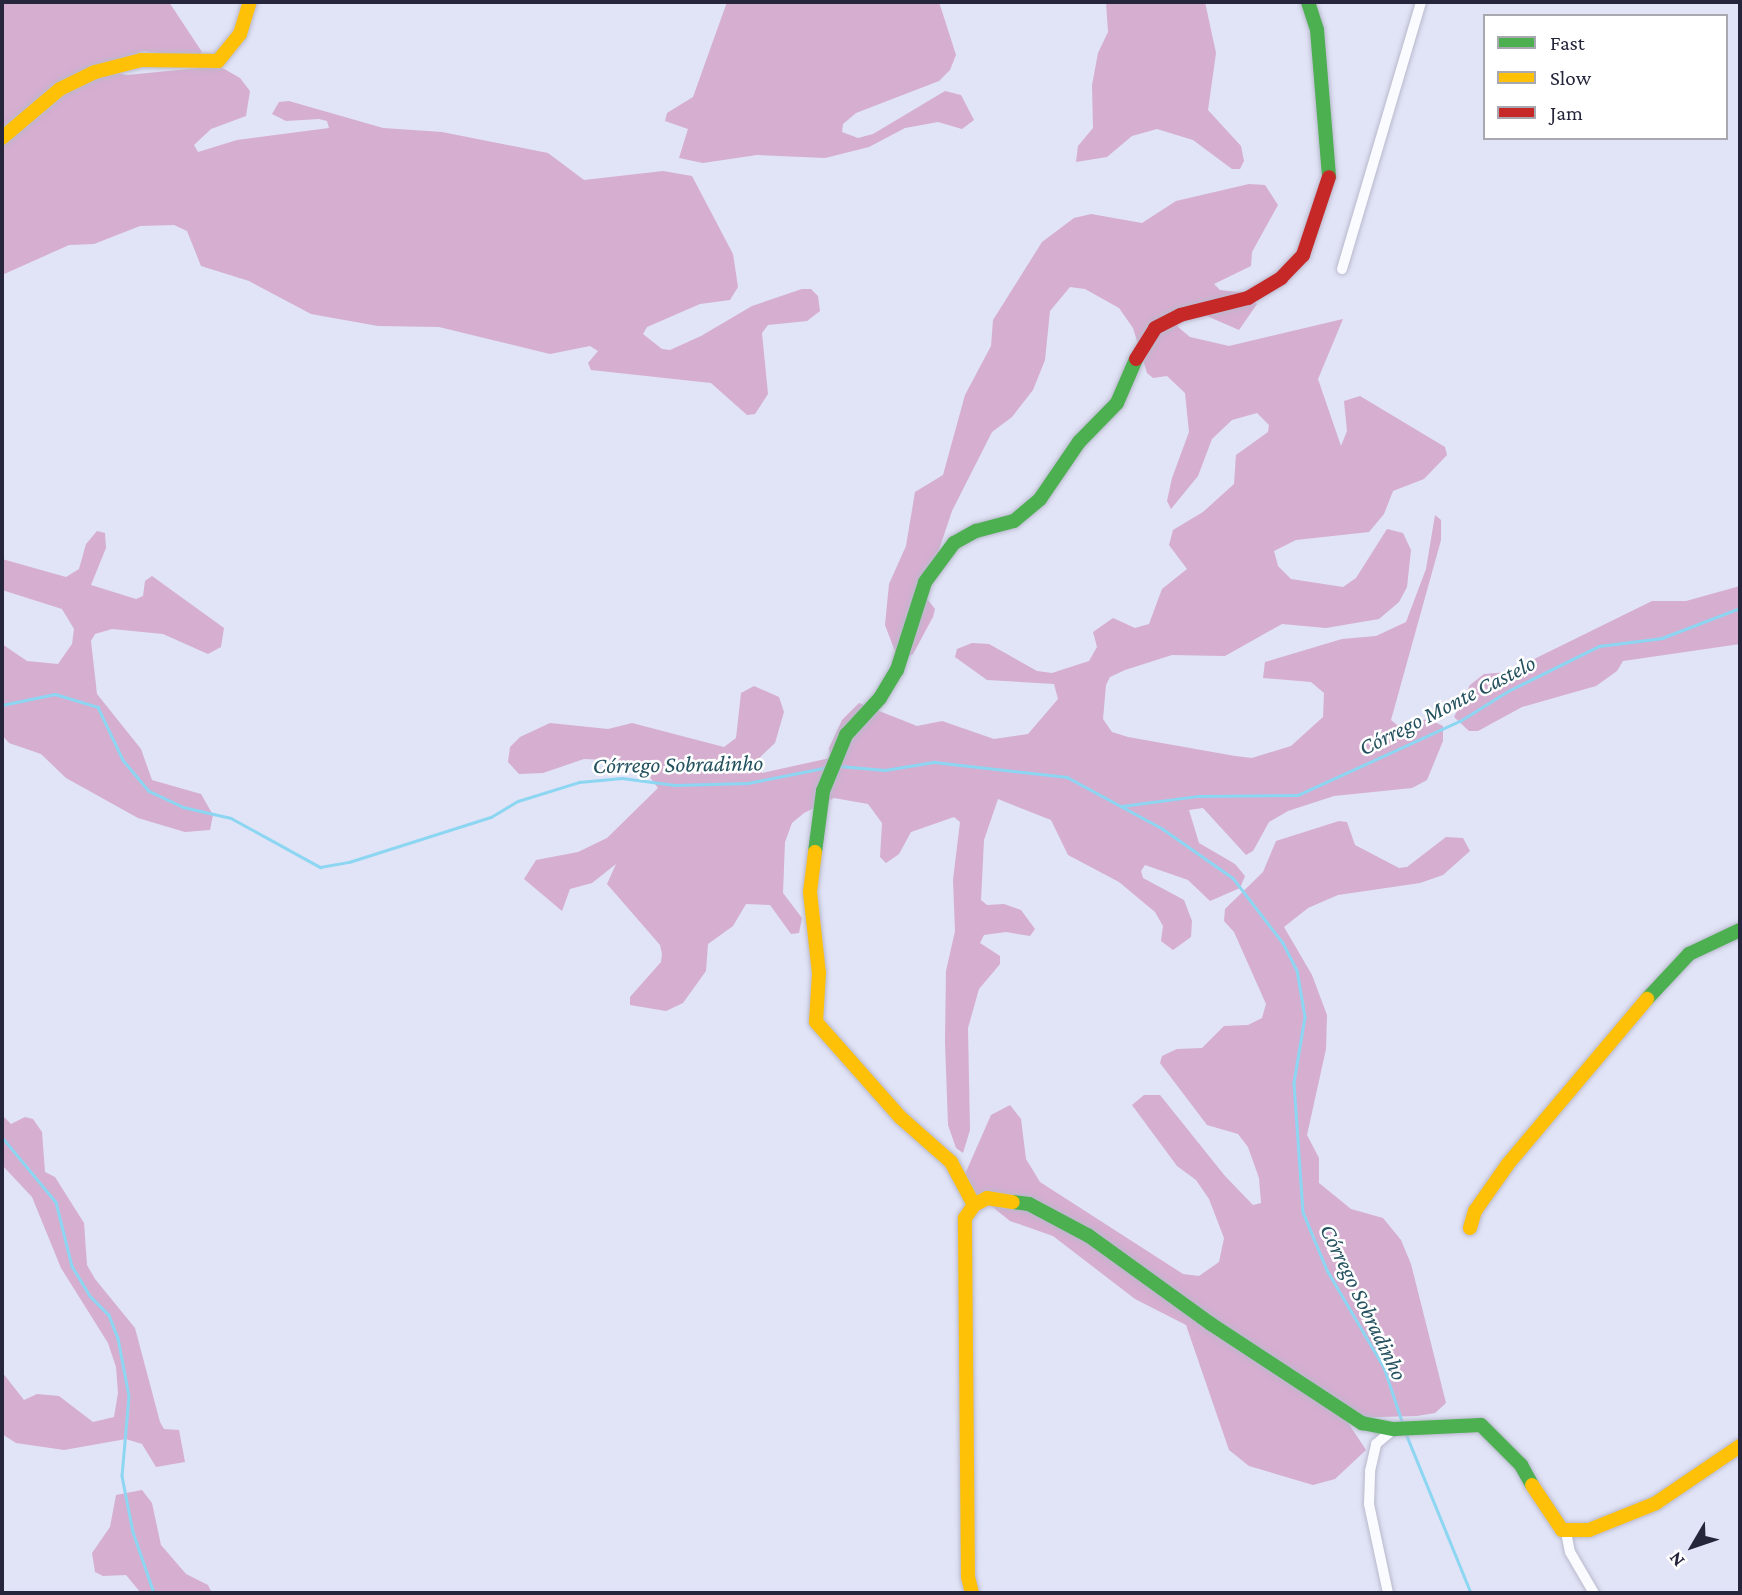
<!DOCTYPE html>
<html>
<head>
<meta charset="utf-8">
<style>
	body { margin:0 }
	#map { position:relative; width:1742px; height:1595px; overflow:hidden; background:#e1e3f6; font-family:"Crimson Pro",serif }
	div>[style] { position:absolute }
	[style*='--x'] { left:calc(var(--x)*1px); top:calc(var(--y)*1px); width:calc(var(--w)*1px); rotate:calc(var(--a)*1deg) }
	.forest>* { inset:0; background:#d5aed0 }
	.stream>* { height:2.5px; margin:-1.25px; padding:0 1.25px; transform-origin:1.25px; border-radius:1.25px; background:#8cd6f2 }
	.roads { filter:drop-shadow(0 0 2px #b8b9cc) drop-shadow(0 0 2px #b8b9cc) }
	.street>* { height:10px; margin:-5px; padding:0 5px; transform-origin:5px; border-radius:5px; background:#fafbfe }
	.fast>* { height:14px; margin:-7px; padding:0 7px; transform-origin:7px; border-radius:7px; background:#4caf50 }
	.slow>* { height:14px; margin:-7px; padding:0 7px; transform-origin:7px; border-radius:7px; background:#ffc107 }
	.jam>* { height:14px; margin:-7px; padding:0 7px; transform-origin:7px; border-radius:7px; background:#c62828 }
	span { translate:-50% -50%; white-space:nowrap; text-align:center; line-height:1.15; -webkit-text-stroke:5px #fff; paint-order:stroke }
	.water-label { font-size:23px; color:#24515f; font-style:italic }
	.frame { position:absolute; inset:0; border:4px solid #25263b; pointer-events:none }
	.legend { position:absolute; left:1483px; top:14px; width:245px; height:126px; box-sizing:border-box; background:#fff; border:2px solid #a8a8b1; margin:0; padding:9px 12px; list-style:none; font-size:21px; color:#25263b }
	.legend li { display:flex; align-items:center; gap:14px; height:35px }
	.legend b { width:35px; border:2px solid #a8a8b1 }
	.north { position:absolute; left:1658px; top:1511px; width:70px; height:70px; -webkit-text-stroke:5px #fff; paint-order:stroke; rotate:231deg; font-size:19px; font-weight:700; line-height:28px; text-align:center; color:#25263b }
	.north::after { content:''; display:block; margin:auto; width:24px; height:32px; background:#25263b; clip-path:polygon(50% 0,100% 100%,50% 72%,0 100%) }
</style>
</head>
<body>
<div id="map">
	<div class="forest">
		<div style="clip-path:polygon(2px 2px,169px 2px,202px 52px,197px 59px,143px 51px,107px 65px,111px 72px,127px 75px,219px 66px,240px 78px,250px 91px,246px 116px,211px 129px,194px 145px,198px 152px,237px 140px,329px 128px,327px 121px,319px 119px,286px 121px,272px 114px,279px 102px,289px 101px,383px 128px,442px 132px,548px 153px,584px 180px,663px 171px,692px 176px,733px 254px,738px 287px,730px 300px,700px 304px,647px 327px,643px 334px,662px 349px,670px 350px,701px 336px,752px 306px,802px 289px,811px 289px,818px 296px,820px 311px,807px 321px,768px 325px,762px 333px,768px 394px,755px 414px,747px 415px,711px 383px,591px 370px,588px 363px,598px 351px,590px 346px,550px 354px,439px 327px,378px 326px,311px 314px,249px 281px,201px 266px,187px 231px,174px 225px,140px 226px,94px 244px,69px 245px,2px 275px)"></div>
		<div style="clip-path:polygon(727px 2px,939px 2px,956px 55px,950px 70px,939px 81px,856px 113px,843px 124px,842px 132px,858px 138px,873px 134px,945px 91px,961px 95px,974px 120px,962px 129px,938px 122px,905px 128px,869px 147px,825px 158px,757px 155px,703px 163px,679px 158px,688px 129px,665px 121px,667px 113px,693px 97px)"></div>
		<div style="clip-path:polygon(1106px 2px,1205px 2px,1216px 53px,1208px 110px,1241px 146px,1244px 161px,1240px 169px,1232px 169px,1193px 140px,1157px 129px,1132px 136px,1107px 157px,1076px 162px,1078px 146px,1093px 128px,1092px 85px,1098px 53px,1108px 32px)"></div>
		<div style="clip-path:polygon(1249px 184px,1265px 185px,1278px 205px,1252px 252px,1251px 266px,1214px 284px,1220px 290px,1246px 293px,1257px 304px,1239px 330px,1184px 306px,1174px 311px,1178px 327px,1190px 337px,1229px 346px,1343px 319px,1318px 379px,1341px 446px,1347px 431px,1344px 401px,1360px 396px,1445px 447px,1447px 455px,1424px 479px,1393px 491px,1384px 514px,1369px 532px,1296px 540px,1274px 551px,1278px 566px,1291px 579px,1343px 587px,1356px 578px,1387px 529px,1403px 533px,1411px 550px,1407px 587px,1399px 602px,1379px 619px,1326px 628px,1282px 624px,1225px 656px,1172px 655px,1125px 670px,1110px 677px,1106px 685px,1103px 719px,1112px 732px,1128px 737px,1235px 756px,1252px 758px,1291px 746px,1323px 717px,1324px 693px,1311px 682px,1263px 678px,1265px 662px,1342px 639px,1376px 636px,1406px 622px,1426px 569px,1435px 515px,1441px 520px,1441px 540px,1391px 720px,1397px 725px,1428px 719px,1443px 726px,1443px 741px,1427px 780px,1412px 788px,1334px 796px,1288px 811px,1269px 822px,1253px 851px,1246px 855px,1203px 808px,1189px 810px,1199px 843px,1235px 864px,1245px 876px,1240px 888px,1210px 901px,1188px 880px,1145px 865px,1141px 871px,1143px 878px,1184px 900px,1192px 921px,1191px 937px,1173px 950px,1161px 941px,1163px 926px,1155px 912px,1119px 882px,1068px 855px,1051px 820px,998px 799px,984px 840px,981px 900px,987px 905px,1004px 904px,1021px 910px,1035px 929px,1030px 936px,1006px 932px,984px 935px,980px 943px,1000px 956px,1000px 964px,979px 989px,968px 1028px,970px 1130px,963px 1153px,956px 1148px,948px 1125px,945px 1042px,946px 971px,955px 931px,953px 880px,960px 822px,954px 817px,911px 832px,899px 854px,886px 863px,880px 857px,882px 823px,868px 804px,834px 798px,804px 813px,792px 823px,785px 842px,783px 893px,802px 918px,799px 933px,791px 934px,770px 905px,746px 904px,733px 926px,708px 944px,706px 971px,683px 1003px,666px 1011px,630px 1005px,630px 997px,661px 962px,662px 954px,660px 945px,607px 884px,616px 864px,592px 883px,570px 889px,562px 911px,524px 879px,536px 860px,578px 852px,607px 838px,658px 788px,649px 776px,623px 762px,607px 760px,584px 759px,543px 773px,519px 774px,508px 762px,510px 747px,520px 737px,550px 723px,608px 729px,632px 723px,724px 747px,736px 738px,741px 693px,754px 686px,779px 697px,784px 712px,775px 743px,757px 760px,756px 768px,762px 773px,830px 758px,829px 748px,842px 720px,859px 703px,917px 726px,942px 721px,994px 739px,1028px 734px,1058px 699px,1054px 684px,987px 680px,955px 657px,957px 649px,972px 643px,989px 644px,1037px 671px,1052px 673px,1089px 661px,1097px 647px,1093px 632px,1113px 618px,1135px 628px,1149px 624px,1162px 589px,1187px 569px,1169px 545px,1173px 530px,1203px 512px,1234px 484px,1236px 455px,1268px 432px,1269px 425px,1257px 413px,1232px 420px,1212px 439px,1198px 476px,1171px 509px,1167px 501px,1172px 478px,1189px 432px,1185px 393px,1167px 376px,1153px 378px,1147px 373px,1133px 328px,1119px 308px,1085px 289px,1070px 287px,1050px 311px,1045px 360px,1033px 390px,1012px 417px,992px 432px,952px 511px,924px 595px,935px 609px,933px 617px,913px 654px,899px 662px,885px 625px,889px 584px,906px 546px,915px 492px,943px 475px,965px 395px,991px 346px,993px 320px,1042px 242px,1074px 218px,1091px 214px,1142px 223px,1176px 201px)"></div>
		<div style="clip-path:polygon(97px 531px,105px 533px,106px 548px,91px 585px,136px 599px,143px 596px,145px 581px,152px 576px,224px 628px,221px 647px,208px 654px,163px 634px,112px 629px,95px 634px,91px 641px,97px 694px,141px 749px,152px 780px,201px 794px,213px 815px,210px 830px,185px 832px,138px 818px,66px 778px,41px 754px,9px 743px,2px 735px,2px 644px,27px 661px,58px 664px,72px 644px,74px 629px,62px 609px,2px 590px,2px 559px,66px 577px,79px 569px,86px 544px)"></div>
		<div style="clip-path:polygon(1740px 586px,1740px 644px,1623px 661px,1617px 671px,1596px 686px,1522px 707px,1478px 731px,1469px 731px,1454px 717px,1470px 685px,1484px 674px,1508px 672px,1652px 601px,1686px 601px)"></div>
		<div style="clip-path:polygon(1339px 821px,1347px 822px,1355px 845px,1399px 868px,1407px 867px,1446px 837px,1463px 838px,1470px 851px,1443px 875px,1420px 883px,1338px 895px,1308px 908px,1284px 927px,1312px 975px,1327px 1015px,1326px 1049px,1307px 1135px,1319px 1158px,1319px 1183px,1351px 1209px,1383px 1218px,1401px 1240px,1411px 1264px,1446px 1403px,1435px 1413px,1417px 1416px,1345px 1418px,1366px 1450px,1335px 1479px,1313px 1485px,1249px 1466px,1229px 1450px,1186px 1325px,1135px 1299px,1053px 1236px,1010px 1221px,974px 1192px,965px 1174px,991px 1115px,1010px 1105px,1021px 1119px,1026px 1159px,1040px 1182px,1183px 1274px,1199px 1276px,1219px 1262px,1224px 1238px,1209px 1199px,1196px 1180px,1177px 1166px,1132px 1105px,1144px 1095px,1160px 1095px,1225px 1176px,1253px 1205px,1261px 1203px,1259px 1178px,1248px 1147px,1238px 1134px,1207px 1125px,1160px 1063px,1162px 1056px,1177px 1049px,1202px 1048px,1224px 1026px,1248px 1025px,1262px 1018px,1266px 1004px,1234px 932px,1224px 921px,1225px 909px,1263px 872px,1276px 841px)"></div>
		<div style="clip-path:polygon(2px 1115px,11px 1124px,25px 1117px,33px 1119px,42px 1132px,45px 1172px,55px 1177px,84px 1223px,87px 1265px,95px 1279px,135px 1328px,160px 1422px,164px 1429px,179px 1430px,185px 1462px,156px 1467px,142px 1444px,126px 1439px,64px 1450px,16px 1443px,2px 1434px,2px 1372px,24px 1400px,37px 1394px,59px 1396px,93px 1422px,114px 1417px,118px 1393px,116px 1367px,108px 1343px,61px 1268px,32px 1197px,2px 1165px)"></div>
		<div style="clip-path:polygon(142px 1490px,152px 1503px,161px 1545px,186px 1574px,208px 1585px,212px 1593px,141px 1593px,126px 1575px,103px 1576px,95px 1572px,92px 1553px,110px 1527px,116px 1495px)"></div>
	</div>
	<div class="stream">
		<div style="--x:2;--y:705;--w:54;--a:-11.7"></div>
		<div style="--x:55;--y:694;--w:45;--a:16.8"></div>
		<div style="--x:98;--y:707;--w:59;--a:64.7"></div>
		<div style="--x:123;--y:760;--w:40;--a:50"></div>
		<div style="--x:149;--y:791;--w:38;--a:25"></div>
		<div style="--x:183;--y:807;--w:49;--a:12.9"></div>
		<div style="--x:231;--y:818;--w:102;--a:28.8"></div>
		<div style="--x:320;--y:867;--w:29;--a:-10"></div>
		<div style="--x:349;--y:862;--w:149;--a:-17.6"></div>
		<div style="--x:491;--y:817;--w:31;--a:-31"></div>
		<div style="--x:518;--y:801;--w:64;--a:-17.3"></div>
		<div style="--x:579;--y:782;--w:43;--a:-5.3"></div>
		<div style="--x:622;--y:778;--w:53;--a:7.5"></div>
		<div style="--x:675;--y:785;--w:73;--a:-1.6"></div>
		<div style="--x:748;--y:783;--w:83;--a:-11.2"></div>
		<div style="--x:839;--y:766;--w:46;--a:5"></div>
		<div style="--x:885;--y:770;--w:50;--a:-9.3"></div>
		<div style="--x:934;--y:762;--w:134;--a:6.4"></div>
		<div style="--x:1067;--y:777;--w:109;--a:28.4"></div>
		<div style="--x:1163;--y:829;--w:85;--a:35"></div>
		<div style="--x:1233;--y:878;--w:82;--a:52.4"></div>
		<div style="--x:1283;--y:943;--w:30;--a:63"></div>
		<div style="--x:1297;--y:970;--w:48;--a:80.3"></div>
		<div style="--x:1305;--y:1017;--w:67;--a:99.5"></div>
		<div style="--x:1294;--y:1083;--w:129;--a:86"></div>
		<div style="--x:1303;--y:1212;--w:63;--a:67.5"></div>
		<div style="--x:1327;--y:1270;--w:113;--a:59.6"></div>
		<div style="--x:1384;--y:1367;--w:60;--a:71.6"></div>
		<div style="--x:1122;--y:806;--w:77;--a:-7.5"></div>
		<div style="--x:1198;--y:796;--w:100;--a:-0.6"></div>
		<div style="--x:1298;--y:795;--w:178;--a:-24.6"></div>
		<div style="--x:1460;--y:721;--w:57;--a:-32"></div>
		<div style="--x:1508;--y:691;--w:102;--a:-26.3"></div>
		<div style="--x:1599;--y:646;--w:64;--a:-7.2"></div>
		<div style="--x:1662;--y:638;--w:84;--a:-21"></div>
		<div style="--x:2;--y:1137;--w:85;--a:50.3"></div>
		<div style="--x:56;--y:1202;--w:66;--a:76"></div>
		<div style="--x:72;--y:1266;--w:35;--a:59"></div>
		<div style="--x:90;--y:1296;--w:27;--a:45"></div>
		<div style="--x:109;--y:1315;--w:25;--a:69"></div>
		<div style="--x:118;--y:1338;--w:59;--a:79.3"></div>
		<div style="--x:129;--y:1396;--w:80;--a:95"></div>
		<div style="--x:122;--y:1476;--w:57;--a:78.9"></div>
		<div style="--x:133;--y:1532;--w:65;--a:71"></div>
		<div style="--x:1407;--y:1436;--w:170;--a:67.8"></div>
	</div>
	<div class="roads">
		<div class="street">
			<div style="--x:1342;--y:269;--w:278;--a:-73.5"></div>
			<div style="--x:1566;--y:1532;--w:20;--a:79"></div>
			<div style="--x:1570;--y:1552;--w:48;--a:59.7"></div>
			<div style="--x:1388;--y:1593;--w:91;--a:-102.1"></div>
			<div style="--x:1369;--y:1504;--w:33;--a:-88"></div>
			<div style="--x:1370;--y:1471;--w:28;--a:-77"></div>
			<div style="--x:1376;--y:1444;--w:23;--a:-40"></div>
		</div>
		<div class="fast">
			<div style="--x:1308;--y:2;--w:29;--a:72"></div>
			<div style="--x:1317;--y:30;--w:147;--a:85.3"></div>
			<div style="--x:815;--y:852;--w:62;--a:-82.5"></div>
			<div style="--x:823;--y:791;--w:61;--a:-67.7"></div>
			<div style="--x:846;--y:735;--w:50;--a:-47.4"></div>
			<div style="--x:880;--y:698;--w:33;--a:-59"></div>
			<div style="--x:897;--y:670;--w:92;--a:-72.3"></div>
			<div style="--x:925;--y:582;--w:49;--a:-53.4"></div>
			<div style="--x:954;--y:543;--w:25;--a:-29"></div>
			<div style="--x:976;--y:531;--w:39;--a:-15"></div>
			<div style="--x:1014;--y:521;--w:34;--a:-40"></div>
			<div style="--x:1040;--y:499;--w:69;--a:-55.6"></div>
			<div style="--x:1079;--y:442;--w:54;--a:-45.7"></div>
			<div style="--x:1117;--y:403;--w:48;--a:-66.6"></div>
			<div style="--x:1647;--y:999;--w:62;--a:-47"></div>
			<div style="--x:1689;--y:954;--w:56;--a:-25.2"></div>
			<div style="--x:1013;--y:1202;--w:16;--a:7"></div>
			<div style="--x:1029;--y:1204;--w:68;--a:28.1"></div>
			<div style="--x:1089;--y:1236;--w:150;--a:35.8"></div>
			<div style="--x:1211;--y:1324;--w:181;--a:33.3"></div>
			<div style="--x:1362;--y:1423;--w:33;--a:11"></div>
			<div style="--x:1394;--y:1429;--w:87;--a:-2.6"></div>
			<div style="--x:1481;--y:1425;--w:57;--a:45"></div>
			<div style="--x:1521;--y:1465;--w:23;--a:61"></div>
		</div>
		<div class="slow">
			<div style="--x:2;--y:138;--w:76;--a:-40.2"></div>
			<div style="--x:60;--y:89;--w:39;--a:-26"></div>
			<div style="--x:95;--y:72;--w:48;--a:-14.6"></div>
			<div style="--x:141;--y:60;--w:77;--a:0.7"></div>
			<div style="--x:218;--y:61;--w:35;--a:-51"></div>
			<div style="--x:240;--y:34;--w:34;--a:-73"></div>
			<div style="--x:815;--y:852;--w:40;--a:97.1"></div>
			<div style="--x:810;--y:892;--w:81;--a:83.7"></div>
			<div style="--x:819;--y:973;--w:49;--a:93.5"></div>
			<div style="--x:816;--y:1022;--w:127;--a:48.5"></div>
			<div style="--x:900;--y:1117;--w:68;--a:41.4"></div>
			<div style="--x:951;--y:1162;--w:49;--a:61.9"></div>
			<div style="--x:1470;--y:1228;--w:18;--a:-74"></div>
			<div style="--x:1475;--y:1211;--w:57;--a:-54.9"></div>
			<div style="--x:1508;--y:1164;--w:216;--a:-49.9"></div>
			<div style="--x:1532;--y:1485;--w:54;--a:56.3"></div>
			<div style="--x:1562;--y:1530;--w:27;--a:0"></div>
			<div style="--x:1589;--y:1530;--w:72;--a:-21.9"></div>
			<div style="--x:1656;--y:1503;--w:102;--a:-34.2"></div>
			<div style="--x:972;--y:1593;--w:16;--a:-104"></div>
			<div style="--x:968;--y:1577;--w:359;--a:-90.5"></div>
			<div style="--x:965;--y:1218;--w:16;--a:-55"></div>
			<div style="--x:974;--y:1205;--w:15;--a:-28"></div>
			<div style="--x:987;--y:1198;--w:26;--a:9"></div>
		</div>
		<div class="jam">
			<div style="--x:1136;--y:359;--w:36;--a:-58"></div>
			<div style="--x:1155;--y:328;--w:28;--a:-27"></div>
			<div style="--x:1180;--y:315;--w:70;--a:-14"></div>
			<div style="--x:1248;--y:298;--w:39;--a:-31"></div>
			<div style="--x:1281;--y:278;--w:32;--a:-46"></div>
			<div style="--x:1303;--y:255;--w:82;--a:-71.6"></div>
		</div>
	</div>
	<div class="water-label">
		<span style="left:1447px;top:705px;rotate:-27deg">Córrego Monte Castelo</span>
		<span style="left:678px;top:764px;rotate:-1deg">Córrego Sobradinho</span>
		<span style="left:1364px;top:1302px;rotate:64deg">Córrego Sobradinho</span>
	</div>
	<div class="frame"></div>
	<ul class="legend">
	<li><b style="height:9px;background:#4caf50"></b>Fast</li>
	<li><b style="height:9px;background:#ffc107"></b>Slow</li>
	<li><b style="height:9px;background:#c62828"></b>Jam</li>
	</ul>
	<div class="north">N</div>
</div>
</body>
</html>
